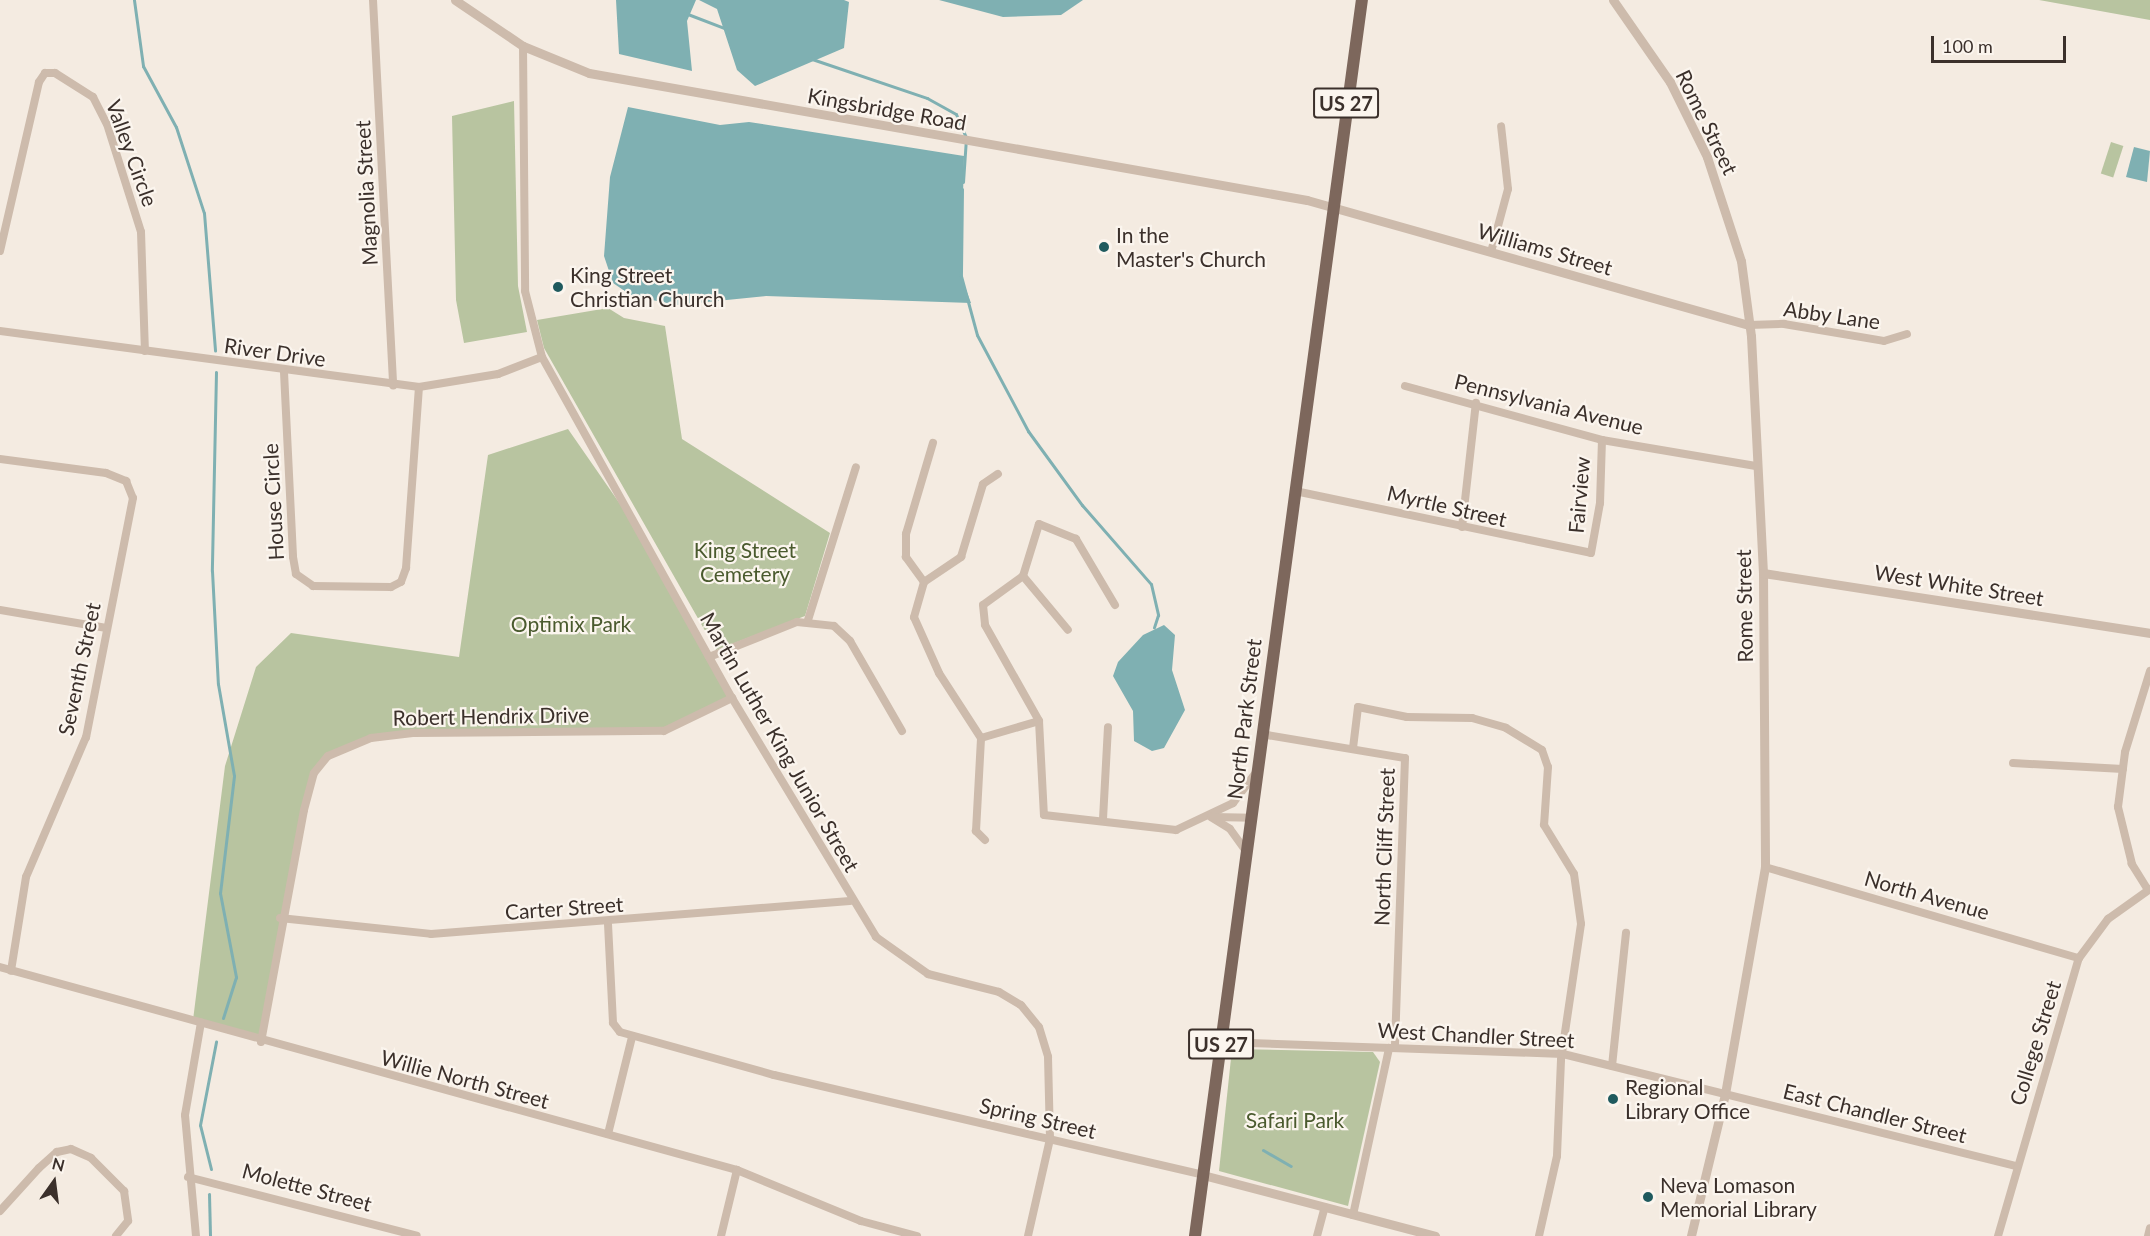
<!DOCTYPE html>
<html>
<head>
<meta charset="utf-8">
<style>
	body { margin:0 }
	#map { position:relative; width:2150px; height:1236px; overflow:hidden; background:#f4ebe1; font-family:Lato,sans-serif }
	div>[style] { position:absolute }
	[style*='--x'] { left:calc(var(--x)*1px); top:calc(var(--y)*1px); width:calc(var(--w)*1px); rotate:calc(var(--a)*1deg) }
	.green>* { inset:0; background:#b8c4a0; transform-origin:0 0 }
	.water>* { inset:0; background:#7fb0b2 }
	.stream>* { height:3px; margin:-1.5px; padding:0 1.5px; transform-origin:1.5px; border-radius:1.5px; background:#7fb0b2 }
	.minor>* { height:8px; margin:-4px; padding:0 4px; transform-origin:4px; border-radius:4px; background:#cdbbac }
	.tertiary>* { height:9px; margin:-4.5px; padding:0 4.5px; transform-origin:4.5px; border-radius:4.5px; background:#cdbbac }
	.primary>* { height:12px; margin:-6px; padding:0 6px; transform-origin:6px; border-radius:6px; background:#7d675c }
	.dots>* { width:16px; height:16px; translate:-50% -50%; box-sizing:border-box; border:3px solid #fbf5ee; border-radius:50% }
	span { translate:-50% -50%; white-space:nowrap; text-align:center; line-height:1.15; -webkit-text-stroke:4.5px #fbf5ee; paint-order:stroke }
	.shield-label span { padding:2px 4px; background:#fbf5ee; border:2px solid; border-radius:4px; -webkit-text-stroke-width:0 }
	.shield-label { font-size:20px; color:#3b302b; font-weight:700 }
	.street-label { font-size:21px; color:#3b302b }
	.poi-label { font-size:21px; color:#3b302b }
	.left { translate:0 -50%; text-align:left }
	.park-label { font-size:21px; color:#4a5a2e }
	.north { position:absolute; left:24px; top:1152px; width:60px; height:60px; -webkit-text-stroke:4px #fbf5ee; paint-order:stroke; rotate:14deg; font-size:16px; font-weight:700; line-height:24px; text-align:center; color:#3b302b }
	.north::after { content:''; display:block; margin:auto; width:21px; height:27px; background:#3b302b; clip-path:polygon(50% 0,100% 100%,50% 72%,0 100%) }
	.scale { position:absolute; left:1931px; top:36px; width:135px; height:27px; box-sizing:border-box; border:3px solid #3b302b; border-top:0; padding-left:8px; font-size:18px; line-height:21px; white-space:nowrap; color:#3b302b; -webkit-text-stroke:4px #fbf5ee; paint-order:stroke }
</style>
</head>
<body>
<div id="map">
	<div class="green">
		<div style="clip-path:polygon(2039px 0,2150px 0,2150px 20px)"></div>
		<div style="clip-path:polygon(514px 101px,518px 286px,527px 332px,464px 343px,456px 300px,452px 116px)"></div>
		<div style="left:2111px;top:142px;width:13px;height:33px;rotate:18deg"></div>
		<div style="clip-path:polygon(608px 308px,624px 318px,665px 326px,682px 439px,830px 533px,805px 616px,716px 650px,544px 348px,537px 320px)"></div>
		<div style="clip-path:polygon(568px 429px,645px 540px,732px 698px,664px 731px,413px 733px,371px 738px,328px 756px,314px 773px,304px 810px,261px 1042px,193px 1020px,225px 766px,256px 667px,291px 633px,459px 657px,488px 455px)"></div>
		<div style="clip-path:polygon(1232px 1049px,1373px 1052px,1380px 1062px,1348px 1206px,1219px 1171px)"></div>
	</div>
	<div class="water">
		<div style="clip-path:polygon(616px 0,696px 0,687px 21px,692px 71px,619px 54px)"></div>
		<div style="clip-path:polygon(699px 0,844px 0,849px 2px,844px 48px,755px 86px,737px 70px,717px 9px)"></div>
		<div style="clip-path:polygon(939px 0,1083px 0,1061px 15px,1003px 17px)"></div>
		<div style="clip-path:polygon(628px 107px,720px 125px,749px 122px,964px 156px,961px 276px,971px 303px,766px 296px,677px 305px,632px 296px,613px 283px,604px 256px,610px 177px)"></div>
		<div style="clip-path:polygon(2134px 147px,2150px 151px,2147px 182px,2126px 177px)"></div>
		<div style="clip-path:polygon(1164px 625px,1175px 635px,1172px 670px,1185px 710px,1164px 748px,1152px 751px,1134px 741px,1133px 711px,1113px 676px,1118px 662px,1143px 635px)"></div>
	</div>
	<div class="stream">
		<div style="--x:134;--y:0;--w:67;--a:82.2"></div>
		<div style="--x:143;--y:66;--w:69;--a:61.6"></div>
		<div style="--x:176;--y:127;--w:90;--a:72"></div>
		<div style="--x:204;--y:213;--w:138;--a:85.4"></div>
		<div style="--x:685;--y:13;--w:45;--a:20.9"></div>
		<div style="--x:809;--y:58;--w:125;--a:18.7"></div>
		<div style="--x:927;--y:98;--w:33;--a:29"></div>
		<div style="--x:956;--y:114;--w:26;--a:67"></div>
		<div style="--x:966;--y:138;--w:44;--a:93.9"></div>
		<div style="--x:962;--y:189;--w:87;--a:90.7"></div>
		<div style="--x:961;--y:276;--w:61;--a:74.8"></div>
		<div style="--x:977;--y:335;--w:109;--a:62"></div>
		<div style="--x:1028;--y:431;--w:92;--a:53.9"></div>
		<div style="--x:1082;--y:505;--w:105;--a:48.9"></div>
		<div style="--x:1151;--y:584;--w:32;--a:77"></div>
		<div style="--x:1158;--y:615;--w:13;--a:108"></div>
		<div style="--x:216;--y:372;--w:199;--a:91.2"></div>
		<div style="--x:212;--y:571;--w:113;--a:87"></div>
		<div style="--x:218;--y:684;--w:93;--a:80.1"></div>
		<div style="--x:234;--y:776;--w:118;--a:96.8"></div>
		<div style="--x:220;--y:893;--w:86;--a:79.2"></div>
		<div style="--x:236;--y:977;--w:43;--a:107.6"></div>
		<div style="--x:1263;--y:1150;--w:32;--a:30"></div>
		<div style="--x:211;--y:1169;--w:45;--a:-104"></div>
		<div style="--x:200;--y:1125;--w:85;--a:-79.1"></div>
		<div style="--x:209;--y:1194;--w:42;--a:88.6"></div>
	</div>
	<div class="minor">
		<div style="--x:373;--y:0;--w:386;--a:87"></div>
		<div style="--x:523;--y:46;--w:245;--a:89.5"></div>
		<div style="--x:525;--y:291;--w:68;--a:75.6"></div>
		<div style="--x:542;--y:357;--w:390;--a:60.9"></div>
		<div style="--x:732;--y:698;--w:279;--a:58.9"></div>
		<div style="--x:876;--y:937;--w:64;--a:35.4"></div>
		<div style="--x:928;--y:974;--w:73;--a:14.2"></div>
		<div style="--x:999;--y:992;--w:26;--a:31"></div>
		<div style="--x:1021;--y:1005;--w:28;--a:51"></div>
		<div style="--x:1039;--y:1027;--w:31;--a:73"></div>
		<div style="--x:1048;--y:1057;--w:82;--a:88.6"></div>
		<div style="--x:1050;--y:1139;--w:99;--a:102.8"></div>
		<div style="--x:0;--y:251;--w:173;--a:-77"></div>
		<div style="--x:39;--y:82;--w:11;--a:-56"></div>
		<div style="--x:45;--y:73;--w:10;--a:0"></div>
		<div style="--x:55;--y:73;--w:45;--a:32.3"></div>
		<div style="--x:93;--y:97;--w:30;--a:63"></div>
		<div style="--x:107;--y:124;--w:113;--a:72.5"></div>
		<div style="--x:141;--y:232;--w:119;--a:88.1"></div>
		<div style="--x:1491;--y:252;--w:65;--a:-74.9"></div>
		<div style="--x:1508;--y:189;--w:63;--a:-96.3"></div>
		<div style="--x:1749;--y:325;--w:35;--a:-2"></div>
		<div style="--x:1784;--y:324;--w:101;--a:9.6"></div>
		<div style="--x:1884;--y:341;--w:24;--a:-17"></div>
		<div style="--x:0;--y:331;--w:423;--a:7.6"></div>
		<div style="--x:419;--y:387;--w:80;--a:-9.3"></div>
		<div style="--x:498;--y:374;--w:47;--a:-21.1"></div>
		<div style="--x:284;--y:372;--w:185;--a:87.2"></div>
		<div style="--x:293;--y:557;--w:17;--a:80"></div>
		<div style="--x:296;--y:574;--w:21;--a:35"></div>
		<div style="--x:313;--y:586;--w:78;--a:0.7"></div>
		<div style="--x:391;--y:587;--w:11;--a:-27"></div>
		<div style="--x:401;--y:582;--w:15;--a:-70"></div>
		<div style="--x:406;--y:568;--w:181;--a:-85.9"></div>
		<div style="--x:1405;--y:386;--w:204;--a:15.3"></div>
		<div style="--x:1602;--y:440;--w:156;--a:9.6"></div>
		<div style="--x:0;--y:459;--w:107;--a:7.5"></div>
		<div style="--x:106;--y:473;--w:22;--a:22"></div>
		<div style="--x:126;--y:481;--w:18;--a:68"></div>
		<div style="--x:133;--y:498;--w:244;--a:101.1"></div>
		<div style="--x:86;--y:737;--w:152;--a:113.2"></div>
		<div style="--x:26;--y:877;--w:95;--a:99.1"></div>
		<div style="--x:1295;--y:491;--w:302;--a:11.8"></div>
		<div style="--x:1591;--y:553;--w:51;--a:-79.8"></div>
		<div style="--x:1600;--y:503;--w:63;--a:-88.2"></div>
		<div style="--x:1462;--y:527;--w:125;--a:-83.6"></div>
		<div style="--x:1023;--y:576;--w:70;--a:50.2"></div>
		<div style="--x:924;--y:582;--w:31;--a:-126"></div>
		<div style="--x:906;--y:557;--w:23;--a:-90"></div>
		<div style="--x:906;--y:534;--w:95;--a:-73.5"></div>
		<div style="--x:1115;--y:605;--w:77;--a:-120.6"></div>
		<div style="--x:1076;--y:539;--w:40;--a:-158"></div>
		<div style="--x:1039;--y:524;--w:54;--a:107.1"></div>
		<div style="--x:1023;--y:576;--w:49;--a:144.1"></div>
		<div style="--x:983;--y:605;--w:20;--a:84"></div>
		<div style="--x:985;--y:625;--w:110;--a:60.6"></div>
		<div style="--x:1039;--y:721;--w:94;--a:87"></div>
		<div style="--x:1044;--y:815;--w:133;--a:6.5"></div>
		<div style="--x:1176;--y:830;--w:63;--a:-25.3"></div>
		<div style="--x:1233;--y:803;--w:38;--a:-53"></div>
		<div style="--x:0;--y:610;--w:108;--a:9.6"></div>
		<div style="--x:808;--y:620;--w:160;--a:-72.6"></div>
		<div style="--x:709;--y:657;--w:95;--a:-21.7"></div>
		<div style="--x:797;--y:622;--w:37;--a:6"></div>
		<div style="--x:834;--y:626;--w:22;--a:43"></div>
		<div style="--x:850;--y:641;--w:104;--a:60"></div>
		<div style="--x:1261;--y:734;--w:146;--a:9.5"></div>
		<div style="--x:1405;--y:758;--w:290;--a:92"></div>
		<div style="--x:981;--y:738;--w:77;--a:-122.9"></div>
		<div style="--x:939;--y:673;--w:61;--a:-114.1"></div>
		<div style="--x:914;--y:617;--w:36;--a:-74"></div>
		<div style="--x:924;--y:582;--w:45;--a:-34"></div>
		<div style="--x:961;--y:557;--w:76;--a:-73.2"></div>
		<div style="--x:983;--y:484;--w:18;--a:-34"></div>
		<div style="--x:1353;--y:748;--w:41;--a:-83"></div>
		<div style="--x:1358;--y:707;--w:50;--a:11.5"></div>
		<div style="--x:1407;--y:717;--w:65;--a:0.9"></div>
		<div style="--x:1472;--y:718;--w:35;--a:16"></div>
		<div style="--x:1506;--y:728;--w:42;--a:31.4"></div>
		<div style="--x:1542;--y:750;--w:18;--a:71"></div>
		<div style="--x:1548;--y:767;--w:58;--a:93.9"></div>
		<div style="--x:1544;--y:825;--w:57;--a:58.5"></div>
		<div style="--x:1574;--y:874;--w:50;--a:82"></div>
		<div style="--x:1581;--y:924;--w:137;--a:98.4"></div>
		<div style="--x:1561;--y:1060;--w:96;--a:92.4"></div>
		<div style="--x:1557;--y:1156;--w:82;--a:102.7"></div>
		<div style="--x:2013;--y:763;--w:110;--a:3.1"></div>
		<div style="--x:1211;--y:817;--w:22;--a:32"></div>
		<div style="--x:1230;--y:829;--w:27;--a:54"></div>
		<div style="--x:1213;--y:817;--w:39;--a:1"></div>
		<div style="--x:1103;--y:819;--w:92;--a:-86.9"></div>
		<div style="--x:985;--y:840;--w:13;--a:-135"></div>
		<div style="--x:976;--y:831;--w:93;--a:-86.9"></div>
		<div style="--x:981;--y:738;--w:60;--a:-16.3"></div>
		<div style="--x:1765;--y:867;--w:327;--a:16.2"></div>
		<div style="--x:2148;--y:890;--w:31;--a:-122"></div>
		<div style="--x:2132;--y:864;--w:59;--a:-103.8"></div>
		<div style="--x:2118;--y:807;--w:55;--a:-82.7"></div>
		<div style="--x:2125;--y:752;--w:85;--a:-72.8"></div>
		<div style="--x:280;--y:918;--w:152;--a:6"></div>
		<div style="--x:431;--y:934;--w:420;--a:-4.5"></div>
		<div style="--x:608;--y:924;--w:99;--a:87.1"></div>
		<div style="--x:613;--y:1023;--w:11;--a:52"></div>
		<div style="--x:620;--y:1032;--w:160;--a:15.6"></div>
		<div style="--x:774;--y:1075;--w:441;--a:13.1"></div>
		<div style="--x:0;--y:967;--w:764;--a:15.4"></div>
		<div style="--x:737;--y:1170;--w:134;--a:22.4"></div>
		<div style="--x:861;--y:1221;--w:58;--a:15"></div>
		<div style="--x:261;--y:1042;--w:236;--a:-79.5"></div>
		<div style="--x:304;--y:810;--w:38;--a:-75"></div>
		<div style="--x:314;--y:773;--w:22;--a:-51"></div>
		<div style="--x:328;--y:756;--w:47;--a:-22.7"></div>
		<div style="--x:371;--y:738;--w:42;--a:-6.8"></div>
		<div style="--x:413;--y:733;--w:251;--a:-0.5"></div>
		<div style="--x:664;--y:731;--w:76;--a:-25.9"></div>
		<div style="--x:1221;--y:1042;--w:342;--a:2"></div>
		<div style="--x:1563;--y:1054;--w:467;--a:13.9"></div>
		<div style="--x:1612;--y:1066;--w:134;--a:-84"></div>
		<div style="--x:608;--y:1134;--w:100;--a:-76.1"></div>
		<div style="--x:188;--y:1177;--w:236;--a:14.4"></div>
		<div style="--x:0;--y:1211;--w:58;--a:-47.8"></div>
		<div style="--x:39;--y:1168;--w:24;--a:-42"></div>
		<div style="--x:57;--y:1152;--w:14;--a:-12"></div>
		<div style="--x:71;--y:1149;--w:22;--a:24"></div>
		<div style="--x:91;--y:1158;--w:47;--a:45"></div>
		<div style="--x:124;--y:1191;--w:30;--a:82"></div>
		<div style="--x:128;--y:1221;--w:19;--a:129"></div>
		<div style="--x:1353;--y:1215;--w:171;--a:-77.8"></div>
		<div style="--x:196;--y:1236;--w:121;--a:-95.2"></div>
		<div style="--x:185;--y:1115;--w:94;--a:-80.2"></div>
		<div style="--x:721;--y:1236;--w:68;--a:-76.4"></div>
		<div style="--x:1317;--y:1236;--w:30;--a:-75"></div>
		<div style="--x:1998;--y:1236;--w:290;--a:-73.8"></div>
		<div style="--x:2079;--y:958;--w:49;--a:-53.4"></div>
		<div style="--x:2108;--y:919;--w:52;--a:-35.5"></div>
		<div style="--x:2148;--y:1236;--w:8;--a:-76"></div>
	</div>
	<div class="tertiary">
		<div style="--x:455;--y:0;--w:82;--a:34.1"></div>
		<div style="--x:523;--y:46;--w:71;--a:22.2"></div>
		<div style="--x:589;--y:73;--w:729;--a:10.03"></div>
		<div style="--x:1307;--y:200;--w:459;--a:15.8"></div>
		<div style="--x:1613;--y:0;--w:100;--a:55.2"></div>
		<div style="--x:1670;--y:82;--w:84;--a:63.7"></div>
		<div style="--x:1707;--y:157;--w:109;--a:71.9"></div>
		<div style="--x:1741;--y:261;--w:76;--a:82.4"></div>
		<div style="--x:1751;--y:336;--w:237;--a:87.1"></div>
		<div style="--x:1763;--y:573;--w:294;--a:89.6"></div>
		<div style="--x:1765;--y:867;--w:230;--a:100"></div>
		<div style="--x:1725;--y:1094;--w:146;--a:103.5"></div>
		<div style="--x:1763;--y:573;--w:392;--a:8.8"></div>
		<div style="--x:1203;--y:1175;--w:240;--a:14.7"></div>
	</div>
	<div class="primary">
		<div style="--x:1195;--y:1236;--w:1247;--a:-82.31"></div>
	</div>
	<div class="dots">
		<div style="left:1104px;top:247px;background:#1f5a5e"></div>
		<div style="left:558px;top:287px;background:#1f5a5e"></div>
		<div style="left:1613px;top:1099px;background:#1f5a5e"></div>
		<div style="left:1648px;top:1197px;background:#1f5a5e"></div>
	</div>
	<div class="shield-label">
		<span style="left:1346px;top:103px">US 27</span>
		<span style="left:1221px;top:1044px">US 27</span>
	</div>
	<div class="street-label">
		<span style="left:887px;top:109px;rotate:10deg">Kingsbridge Road</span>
		<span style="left:1707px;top:122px;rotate:64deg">Rome Street</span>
		<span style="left:132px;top:153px;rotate:70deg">Valley Circle</span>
		<span style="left:366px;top:193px;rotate:-93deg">Magnolia Street</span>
		<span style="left:1545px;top:249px;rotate:16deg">Williams Street</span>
		<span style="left:1832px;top:315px;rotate:8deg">Abby Lane</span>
		<span style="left:275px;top:352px;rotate:8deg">River Drive</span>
		<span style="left:1549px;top:404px;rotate:14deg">Pennsylvania Avenue</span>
		<span style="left:1579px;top:495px;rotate:-85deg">Fairview</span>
		<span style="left:273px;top:502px;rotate:-93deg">House Circle</span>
		<span style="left:1447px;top:506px;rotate:13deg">Myrtle Street</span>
		<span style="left:1959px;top:585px;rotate:9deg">West White Street</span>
		<span style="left:1744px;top:606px;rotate:-91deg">Rome Street</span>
		<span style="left:79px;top:669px;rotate:-78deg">Seventh Street</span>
		<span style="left:491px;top:716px;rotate:-1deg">Robert Hendrix Drive</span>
		<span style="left:1244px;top:719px;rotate:-83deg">North Park Street</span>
		<span style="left:780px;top:742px;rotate:60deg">Martin Luther King Junior Street</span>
		<span style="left:1384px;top:847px;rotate:-88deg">North Cliff Street</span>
		<span style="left:1927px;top:895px;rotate:16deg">North Avenue</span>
		<span style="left:564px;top:908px;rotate:-4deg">Carter Street</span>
		<span style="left:1476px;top:1035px;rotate:3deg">West Chandler Street</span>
		<span style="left:2035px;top:1043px;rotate:-73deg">College Street</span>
		<span style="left:465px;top:1079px;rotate:15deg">Willie North Street</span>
		<span style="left:1875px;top:1113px;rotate:14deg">East Chandler Street</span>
		<span style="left:1038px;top:1118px;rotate:13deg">Spring Street</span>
		<span style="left:307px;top:1187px;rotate:15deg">Molette Street</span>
	</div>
	<div class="poi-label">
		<span class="left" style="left:1116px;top:247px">In the<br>Master's Church</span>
		<span class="left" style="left:570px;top:287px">King Street<br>Christian Church</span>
		<span class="left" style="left:1625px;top:1099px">Regional<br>Library Office</span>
		<span class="left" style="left:1660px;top:1197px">Neva Lomason<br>Memorial Library</span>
	</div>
	<div class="park-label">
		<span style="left:745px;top:562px">King Street<br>Cemetery</span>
		<span style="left:571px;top:624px">Optimix Park</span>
		<span style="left:1295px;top:1120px">Safari Park</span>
	</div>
	<div class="north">N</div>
	<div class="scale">100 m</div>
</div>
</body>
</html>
